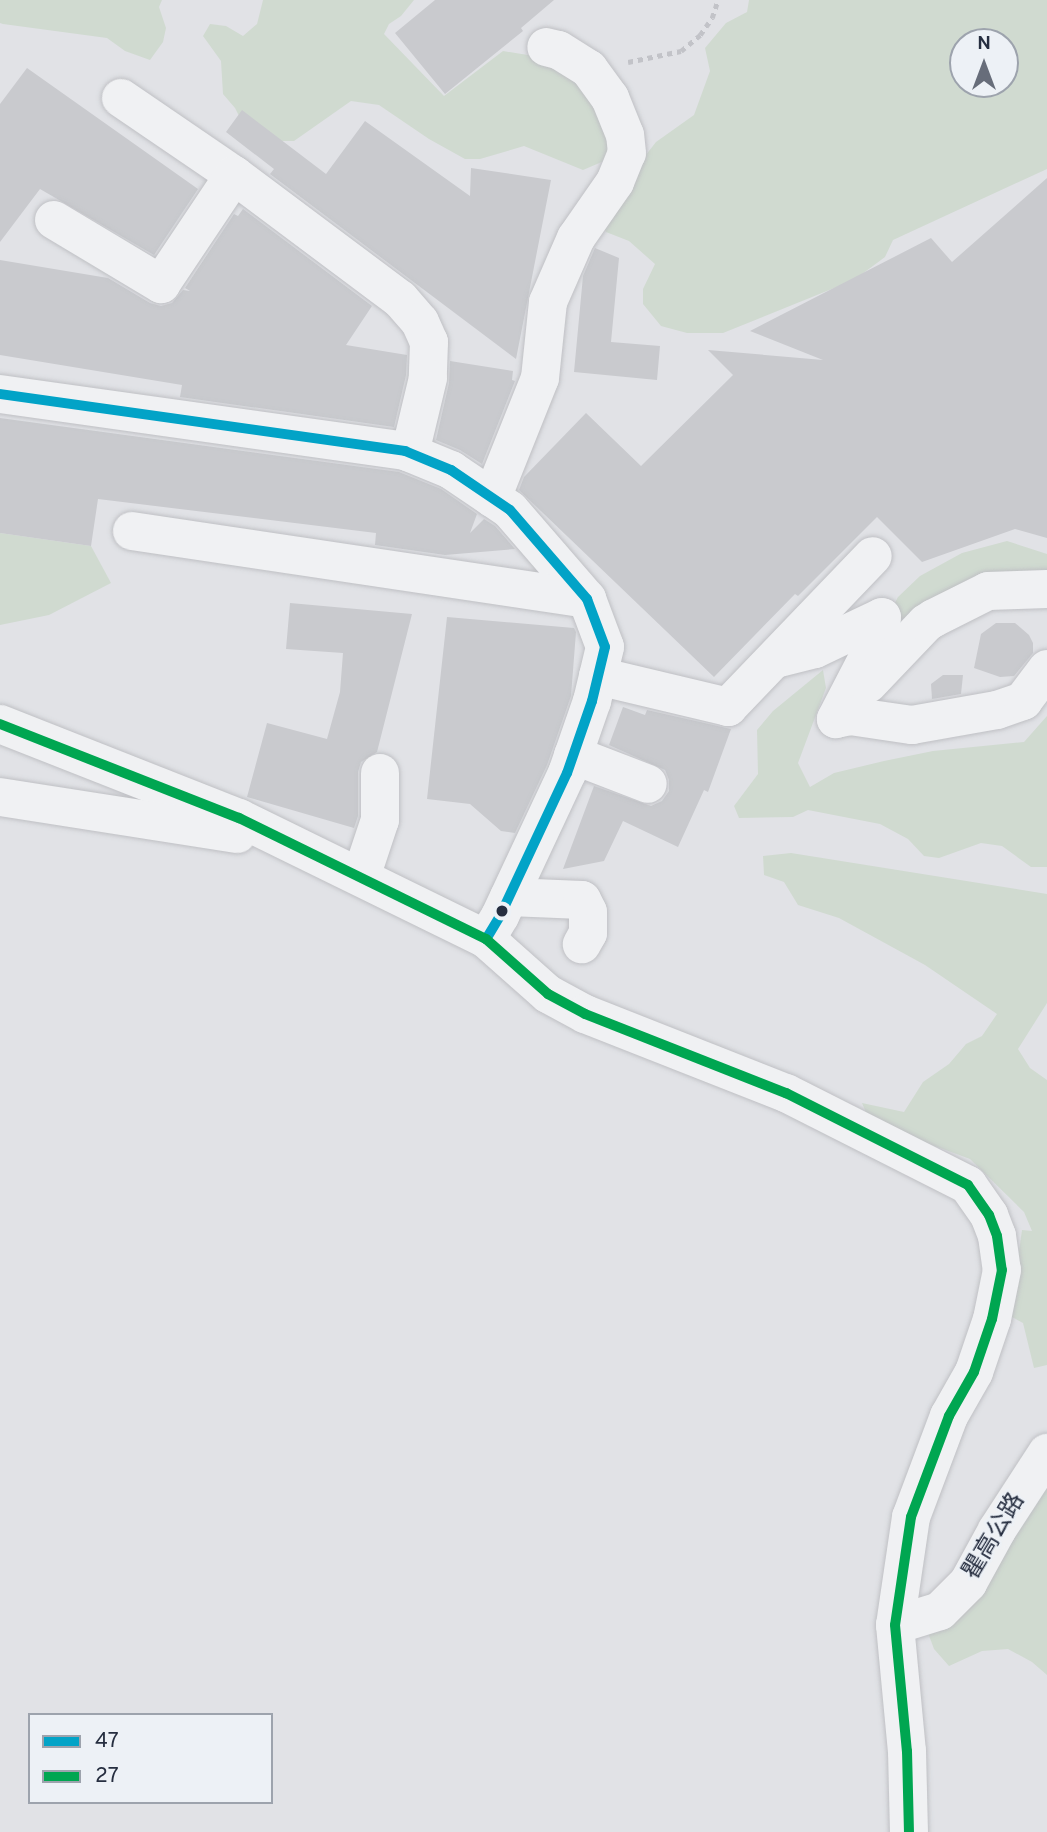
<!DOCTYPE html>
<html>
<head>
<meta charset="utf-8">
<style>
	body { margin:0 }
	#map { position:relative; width:1047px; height:1832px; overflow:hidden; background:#e1e2e6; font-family:Overpass,"Noto Sans SC",sans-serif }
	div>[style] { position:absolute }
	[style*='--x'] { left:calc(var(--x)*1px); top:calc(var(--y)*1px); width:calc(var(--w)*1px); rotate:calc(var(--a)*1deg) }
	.green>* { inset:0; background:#d0dad0 }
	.building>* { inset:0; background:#c9cace }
	.path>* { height:4.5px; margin-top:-2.25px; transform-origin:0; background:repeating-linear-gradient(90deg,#c2c3c8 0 5px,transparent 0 10px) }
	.roads { filter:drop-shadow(0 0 2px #bfc0c4) drop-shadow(0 0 2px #bfc0c4) }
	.minor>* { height:38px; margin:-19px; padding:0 19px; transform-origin:19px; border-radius:19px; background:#f0f1f3 }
	.bus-1>* { height:10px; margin:-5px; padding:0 5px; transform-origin:5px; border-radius:5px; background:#02a3c7 }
	.bus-2>* { height:10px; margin:-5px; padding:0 5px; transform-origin:5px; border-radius:5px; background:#00a651 }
	.dots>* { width:19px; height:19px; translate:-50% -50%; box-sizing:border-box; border:4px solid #edf1f6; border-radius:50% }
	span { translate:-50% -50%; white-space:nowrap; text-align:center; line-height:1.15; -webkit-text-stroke:5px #edf1f6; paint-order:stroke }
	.street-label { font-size:24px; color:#262e40 }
	.legend { position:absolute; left:28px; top:1713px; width:245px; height:91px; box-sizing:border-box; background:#edf1f6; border:2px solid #9da3ad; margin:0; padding:9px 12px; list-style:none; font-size:21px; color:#262e40 }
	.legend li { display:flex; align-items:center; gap:14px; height:35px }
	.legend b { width:35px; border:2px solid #9da3ad }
	.north { position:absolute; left:949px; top:28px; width:70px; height:70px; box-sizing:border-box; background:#edf1f6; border:2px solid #9da3ad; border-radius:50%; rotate:0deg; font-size:19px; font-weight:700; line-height:28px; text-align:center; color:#262e40 }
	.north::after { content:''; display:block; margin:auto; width:24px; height:32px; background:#676d7a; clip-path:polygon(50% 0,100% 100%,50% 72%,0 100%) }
</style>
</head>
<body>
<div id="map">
	<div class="green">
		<div style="clip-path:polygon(0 0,162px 0,159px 7px,166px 28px,163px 42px,150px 60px,125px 51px,107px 38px,3px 24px,0 23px)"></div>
		<div style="clip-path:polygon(263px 0,414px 0,401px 16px,389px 24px,384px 34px,444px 96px,503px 51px,558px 60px,581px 83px,613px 144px,604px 161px,583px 170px,524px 146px,480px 159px,465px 159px,429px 139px,379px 105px,351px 101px,294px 141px,267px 141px,245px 128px,235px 108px,223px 94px,221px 61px,203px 36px,210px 24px,226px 26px,243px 36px,257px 24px)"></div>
		<div style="clip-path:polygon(evenodd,749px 0,1047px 0,1047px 169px,893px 240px,885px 257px,854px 280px,723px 333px,687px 333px,661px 326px,643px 304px,643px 289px,655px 264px,629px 241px,606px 232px,599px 215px,656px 142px,694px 115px,710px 71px,705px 48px,726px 23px,747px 12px,749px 0,963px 42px,1005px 42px,1005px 84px,963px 84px,963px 42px)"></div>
		<div style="clip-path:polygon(0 533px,91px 546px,111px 583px,49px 615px,0 625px)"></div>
		<div style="clip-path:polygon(1007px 541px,1047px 554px,1047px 596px,916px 615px,896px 621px,890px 612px,898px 597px,920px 576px,962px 553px)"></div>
		<div style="clip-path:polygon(823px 670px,826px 688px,798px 763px,810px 787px,834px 773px,884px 761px,933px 751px,1024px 742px,1047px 716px,1047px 867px,1031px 867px,1002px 846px,981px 843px,939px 858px,924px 856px,908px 839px,880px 824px,808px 810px,793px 817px,739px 818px,734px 806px,758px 774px,757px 730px,773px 711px)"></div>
		<div style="clip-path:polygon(791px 853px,1047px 894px,1047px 1003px,1018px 1049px,1030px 1068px,1047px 1080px,1047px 1365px,1034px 1368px,1023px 1323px,1010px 1316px,1022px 1230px,1032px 1231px,1024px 1212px,970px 1159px,870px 1122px,862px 1103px,904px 1112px,923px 1082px,949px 1064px,966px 1044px,982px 1036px,997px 1014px,925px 965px,839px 918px,798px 905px,784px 882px,764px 875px,763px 856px)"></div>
		<div style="clip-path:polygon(1047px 1479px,1047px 1675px,1032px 1662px,1008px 1649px,982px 1651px,949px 1666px,934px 1649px,928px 1633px)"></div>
	</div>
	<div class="building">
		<div style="clip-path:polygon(435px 0,554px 0,521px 28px,523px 31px,445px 94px,395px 33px)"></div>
		<div style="clip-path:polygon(27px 68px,198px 189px,154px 255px,40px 189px,0 242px,0 104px)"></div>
		<div style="clip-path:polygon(242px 110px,326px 174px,365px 121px,470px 196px,471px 168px,551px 180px,516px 359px,270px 174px,274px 169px,226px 132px)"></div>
		<div style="clip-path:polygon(1047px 178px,1047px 538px,1015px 529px,922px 562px,877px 517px,798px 596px,795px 594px,714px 677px,519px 490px,524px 477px,586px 413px,641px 466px,733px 375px,708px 350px,823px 360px,750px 331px,931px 238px,952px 262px)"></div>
		<div style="clip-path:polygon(243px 209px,372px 306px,346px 345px,407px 355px,406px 375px,394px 427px,180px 397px,182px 385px,0 355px,0 260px,108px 278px,150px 303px,161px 306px,172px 303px,183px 290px,190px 291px,185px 288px,234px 214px,238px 216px)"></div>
		<div style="clip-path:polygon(595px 248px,619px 258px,611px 342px,660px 346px,657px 380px,574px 372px,583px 276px)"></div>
		<div style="clip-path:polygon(450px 361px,513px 371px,512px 380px,515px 381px,482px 464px,460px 450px,436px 440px,449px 383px)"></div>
		<div style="clip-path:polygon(0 418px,399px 472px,441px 489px,477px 514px,470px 533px,484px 519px,495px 526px,515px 549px,445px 555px,375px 545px,376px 533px,98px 499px,91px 546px,0 533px)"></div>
		<div style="clip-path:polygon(290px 603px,412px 614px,377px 752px,361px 762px,358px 772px,358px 816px,354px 828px,247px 797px,267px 723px,327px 739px,340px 692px,343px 653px,286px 649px)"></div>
		<div style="clip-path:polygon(447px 617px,574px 628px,576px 632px,571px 696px,547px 765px,515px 833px,501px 831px,470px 804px,427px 799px)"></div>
		<div style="clip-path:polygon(996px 623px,1015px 623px,1029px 635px,1033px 643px,1033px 653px,1014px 676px,1000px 677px,974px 668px,981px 634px)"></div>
		<div style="clip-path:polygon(943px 675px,963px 675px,961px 694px,932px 699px,931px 684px)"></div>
		<div style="clip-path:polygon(623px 707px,645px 715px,647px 710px,731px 729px,708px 792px,704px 790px,678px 847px,623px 821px,604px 861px,563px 869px,594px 786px,651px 806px,662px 801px,669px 791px,669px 780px,665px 770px,609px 745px)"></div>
	</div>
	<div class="path">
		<div style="--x:628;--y:62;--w:54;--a:-11.7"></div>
		<div style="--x:681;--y:51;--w:25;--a:-40"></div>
		<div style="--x:700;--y:35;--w:21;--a:-55"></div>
		<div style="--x:712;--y:18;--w:19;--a:-72"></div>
	</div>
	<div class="roads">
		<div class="minor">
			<div style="--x:121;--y:98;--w:137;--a:34.3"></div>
			<div style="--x:54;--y:220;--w:125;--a:30.9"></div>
			<div style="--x:161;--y:284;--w:131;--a:-56.2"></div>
			<div style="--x:234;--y:175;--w:207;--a:36.8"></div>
			<div style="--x:400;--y:299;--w:30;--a:49"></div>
			<div style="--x:420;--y:322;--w:22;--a:66"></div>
			<div style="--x:429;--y:342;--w:36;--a:92"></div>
			<div style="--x:428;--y:378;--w:77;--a:103.5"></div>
			<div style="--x:0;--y:394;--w:409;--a:8"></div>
			<div style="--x:405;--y:451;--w:50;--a:22.4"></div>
			<div style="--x:451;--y:470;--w:71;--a:34.1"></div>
			<div style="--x:510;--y:510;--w:118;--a:49.1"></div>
			<div style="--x:587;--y:599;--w:51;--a:69.4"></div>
			<div style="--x:605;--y:647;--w:56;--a:103.5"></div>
			<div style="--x:592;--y:701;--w:76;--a:109.1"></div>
			<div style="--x:567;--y:773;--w:158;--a:115.1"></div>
			<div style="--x:500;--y:916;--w:27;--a:121"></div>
			<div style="--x:492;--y:498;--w:129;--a:-68.2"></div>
			<div style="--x:540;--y:378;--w:76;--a:-84"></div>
			<div style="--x:548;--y:302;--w:70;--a:-66.4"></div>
			<div style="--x:576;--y:238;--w:68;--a:-55.1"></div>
			<div style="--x:615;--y:182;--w:31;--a:-68"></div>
			<div style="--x:627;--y:153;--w:18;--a:-96"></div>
			<div style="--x:625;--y:135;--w:40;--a:-112"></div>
			<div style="--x:610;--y:98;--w:36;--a:-126"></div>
			<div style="--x:589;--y:69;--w:36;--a:-148"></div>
			<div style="--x:558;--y:50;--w:12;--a:-166"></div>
			<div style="--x:132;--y:531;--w:460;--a:8.5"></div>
			<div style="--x:775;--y:659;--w:41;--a:-14"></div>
			<div style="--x:815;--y:649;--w:74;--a:-25.5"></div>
			<div style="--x:882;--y:617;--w:17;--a:97"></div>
			<div style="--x:880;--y:634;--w:96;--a:117.4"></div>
			<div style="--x:836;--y:719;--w:14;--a:-12"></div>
			<div style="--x:850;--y:716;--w:63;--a:8.3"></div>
			<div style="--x:912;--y:725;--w:86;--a:-10"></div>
			<div style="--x:997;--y:710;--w:28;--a:-19"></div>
			<div style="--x:1023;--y:701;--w:40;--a:-53"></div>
			<div style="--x:598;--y:676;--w:134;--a:13.4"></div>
			<div style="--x:728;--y:707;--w:209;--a:-46.2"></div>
			<div style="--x:868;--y:684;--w:84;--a:-46.4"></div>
			<div style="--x:926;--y:623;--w:9;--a:-32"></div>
			<div style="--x:934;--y:618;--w:60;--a:-26.6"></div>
			<div style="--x:988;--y:591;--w:59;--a:-1.9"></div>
			<div style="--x:0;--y:724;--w:257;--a:21.5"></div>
			<div style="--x:239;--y:818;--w:275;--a:26.1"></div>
			<div style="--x:486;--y:939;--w:83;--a:41.6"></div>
			<div style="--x:548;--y:994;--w:42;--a:28.4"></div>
			<div style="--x:585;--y:1014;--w:216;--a:21.5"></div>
			<div style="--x:786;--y:1093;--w:204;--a:26.8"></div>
			<div style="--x:968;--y:1185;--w:37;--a:55"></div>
			<div style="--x:989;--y:1215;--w:22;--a:69"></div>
			<div style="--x:997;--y:1236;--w:34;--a:82"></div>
			<div style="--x:1002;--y:1270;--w:50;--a:101.5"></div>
			<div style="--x:992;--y:1319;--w:56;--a:108.8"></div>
			<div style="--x:974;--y:1372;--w:51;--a:119.6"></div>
			<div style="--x:949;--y:1416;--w:108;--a:110.6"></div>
			<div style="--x:911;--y:1517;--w:109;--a:98.4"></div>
			<div style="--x:895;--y:1625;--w:127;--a:84.6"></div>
			<div style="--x:907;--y:1751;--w:81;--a:88.6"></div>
			<div style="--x:573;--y:755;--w:80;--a:21.1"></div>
			<div style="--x:0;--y:797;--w:240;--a:8.9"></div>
			<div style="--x:361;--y:877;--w:60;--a:-71.6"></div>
			<div style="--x:380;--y:820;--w:47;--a:-90"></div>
			<div style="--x:509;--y:897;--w:73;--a:2.4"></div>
			<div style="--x:582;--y:900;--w:13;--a:63"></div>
			<div style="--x:588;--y:912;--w:21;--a:90"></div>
			<div style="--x:588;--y:933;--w:13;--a:119"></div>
			<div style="--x:895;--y:1625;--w:47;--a:-17.3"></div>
			<div style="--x:940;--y:1611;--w:40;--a:-45"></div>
			<div style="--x:968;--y:1583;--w:60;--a:-61.3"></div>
			<div style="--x:997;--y:1530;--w:92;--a:-57"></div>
		</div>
	</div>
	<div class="bus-1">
		<div style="--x:0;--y:394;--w:409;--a:8"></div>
		<div style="--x:405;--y:451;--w:50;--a:22.4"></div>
		<div style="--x:451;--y:470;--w:71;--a:34.1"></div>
		<div style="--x:510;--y:510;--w:118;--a:49.1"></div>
		<div style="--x:587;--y:599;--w:51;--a:69.4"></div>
		<div style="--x:605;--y:647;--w:56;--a:103.5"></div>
		<div style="--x:592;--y:701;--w:76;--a:109.1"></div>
		<div style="--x:567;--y:773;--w:158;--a:115.1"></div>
		<div style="--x:500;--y:916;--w:27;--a:121"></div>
	</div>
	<div class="bus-2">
		<div style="--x:0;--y:724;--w:257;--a:21.5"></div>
		<div style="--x:239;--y:818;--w:275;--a:26.1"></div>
		<div style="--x:486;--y:939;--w:83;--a:41.6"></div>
		<div style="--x:548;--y:994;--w:42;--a:28.4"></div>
		<div style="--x:585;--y:1014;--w:216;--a:21.5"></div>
		<div style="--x:786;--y:1093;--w:204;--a:26.8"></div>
		<div style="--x:968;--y:1185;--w:37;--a:55"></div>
		<div style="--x:989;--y:1215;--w:22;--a:69"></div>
		<div style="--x:997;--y:1236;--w:34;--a:82"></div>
		<div style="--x:1002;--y:1270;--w:50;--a:101.5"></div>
		<div style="--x:992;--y:1319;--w:56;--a:108.8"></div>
		<div style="--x:974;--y:1372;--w:51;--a:119.6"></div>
		<div style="--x:949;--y:1416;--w:108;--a:110.6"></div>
		<div style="--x:911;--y:1517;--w:109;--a:98.4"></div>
		<div style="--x:895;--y:1625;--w:127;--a:84.6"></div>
		<div style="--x:907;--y:1751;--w:81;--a:88.6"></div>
	</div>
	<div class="dots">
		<div style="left:502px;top:911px;background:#262e40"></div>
	</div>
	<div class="street-label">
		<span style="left:995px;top:1537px;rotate:-59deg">瞿高公路</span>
	</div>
	<ul class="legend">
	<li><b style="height:9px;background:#02a3c7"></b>47</li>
	<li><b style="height:9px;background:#00a651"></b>27</li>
	</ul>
	<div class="north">N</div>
</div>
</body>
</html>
